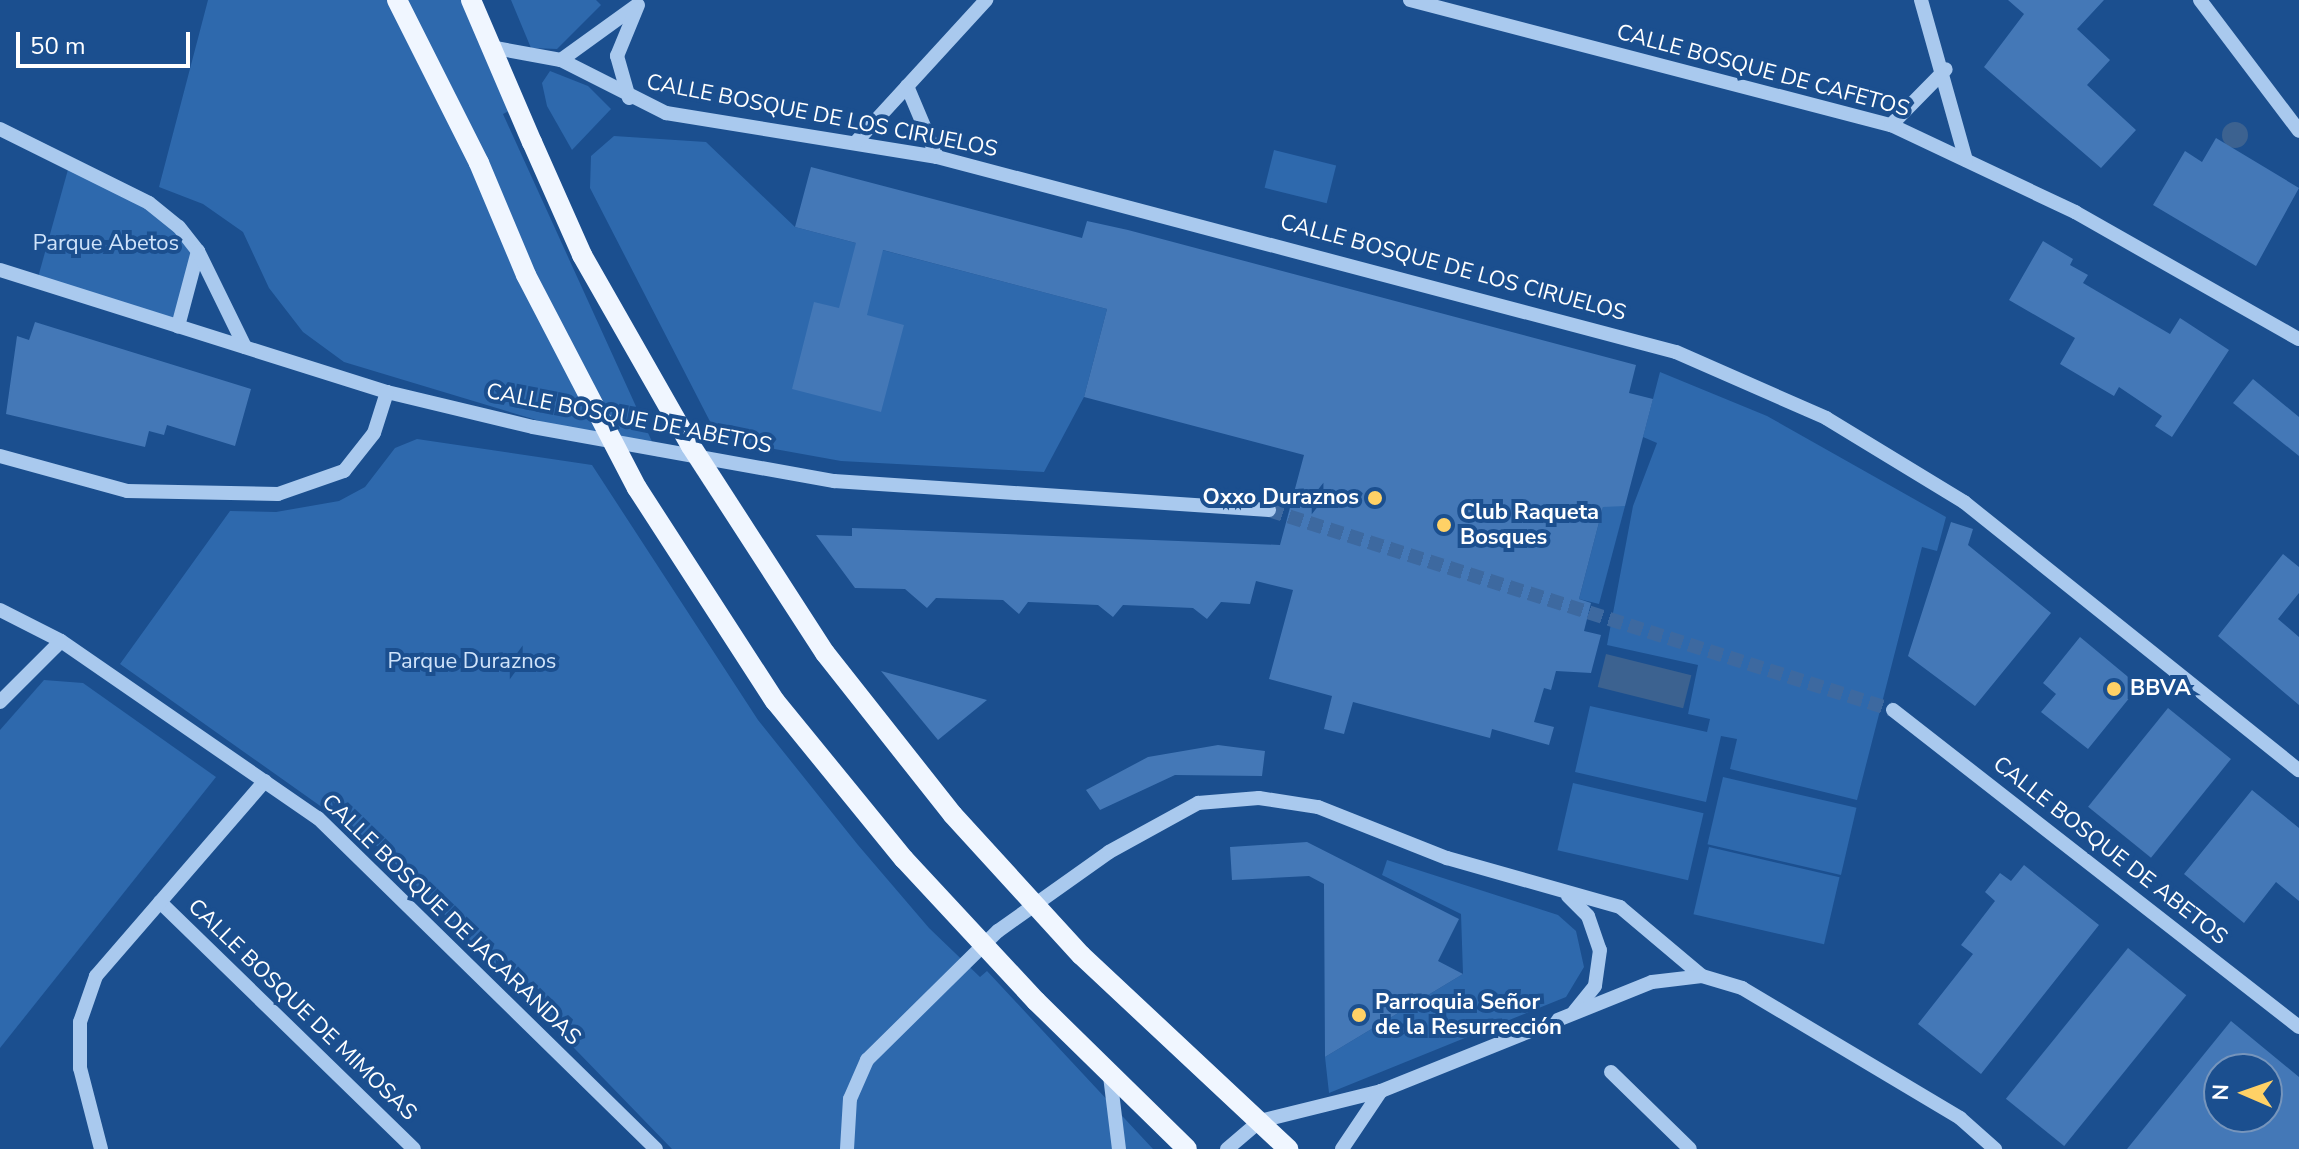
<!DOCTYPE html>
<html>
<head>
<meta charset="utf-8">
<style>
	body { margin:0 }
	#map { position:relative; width:2299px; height:1149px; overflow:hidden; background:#1b4f8f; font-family:"Nunito Sans",sans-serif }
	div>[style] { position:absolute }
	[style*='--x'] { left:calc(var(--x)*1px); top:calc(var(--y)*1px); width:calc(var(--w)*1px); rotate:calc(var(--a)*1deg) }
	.green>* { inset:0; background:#2e69ad; transform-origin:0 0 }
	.water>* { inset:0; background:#3c6290; transform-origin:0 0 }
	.round { border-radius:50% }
	.building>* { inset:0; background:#4478b7; transform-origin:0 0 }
	.minor-tunnel>* { height:14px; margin-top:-7px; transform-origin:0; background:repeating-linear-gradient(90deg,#3d69a0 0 14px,transparent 0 21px) }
	.minor>* { height:14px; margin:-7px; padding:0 7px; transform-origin:7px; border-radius:7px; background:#a9c9ee }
	.major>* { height:20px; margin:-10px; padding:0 10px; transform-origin:10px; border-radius:10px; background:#f0f6ff }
	.major-bridge>* { height:20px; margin:-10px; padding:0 10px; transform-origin:10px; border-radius:10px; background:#f0f6ff }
	.dots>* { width:22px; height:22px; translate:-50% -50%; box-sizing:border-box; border:4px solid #1b4f8f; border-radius:50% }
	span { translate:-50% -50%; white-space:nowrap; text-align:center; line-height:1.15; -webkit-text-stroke:8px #1b4f8f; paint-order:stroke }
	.street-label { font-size:22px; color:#fff }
	.park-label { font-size:22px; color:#cfe3fa }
	.poi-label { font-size:22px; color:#fff; font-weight:700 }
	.right { translate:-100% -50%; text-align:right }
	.left { translate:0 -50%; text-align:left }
	.north { position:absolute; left:2203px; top:1053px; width:80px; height:80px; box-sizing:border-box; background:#1b4f8f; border:2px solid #7695bc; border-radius:50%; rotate:272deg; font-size:22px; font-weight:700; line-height:32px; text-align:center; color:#fff }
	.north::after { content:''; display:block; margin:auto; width:28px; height:36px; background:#ffd166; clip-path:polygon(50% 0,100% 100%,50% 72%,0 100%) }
	.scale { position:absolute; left:16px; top:32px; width:174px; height:36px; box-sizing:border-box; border:4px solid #fff; border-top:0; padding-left:10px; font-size:24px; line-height:28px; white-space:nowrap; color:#fff; -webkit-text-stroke:6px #1b4f8f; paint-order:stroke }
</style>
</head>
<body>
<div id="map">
	<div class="green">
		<div style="clip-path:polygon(208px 0,464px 0,511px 110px,503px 114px,659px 457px,344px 362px,303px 332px,269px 288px,243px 232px,203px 204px,159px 187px)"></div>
		<div style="clip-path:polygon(511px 0,596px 0,601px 5px,557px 49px,531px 48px)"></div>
		<div style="clip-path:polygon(550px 71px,588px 86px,611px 109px,572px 150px,547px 106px,542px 83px)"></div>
		<div style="clip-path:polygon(614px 136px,706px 142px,795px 227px,1107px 309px,1084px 397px,1044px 472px,841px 461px,719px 439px,590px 188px,591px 156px)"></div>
		<div style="left:1274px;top:150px;width:64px;height:39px;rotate:14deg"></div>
		<div style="clip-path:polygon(69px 166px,149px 203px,198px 251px,178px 326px,37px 281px)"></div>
		<div style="clip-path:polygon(1660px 372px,1767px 416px,1946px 517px,1937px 551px,1922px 547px,1857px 800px,1730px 769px,1737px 739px,1721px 736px,1706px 802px,1575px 772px,1590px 706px,1707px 732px,1710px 719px,1688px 714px,1698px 665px,1607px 645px,1633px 506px,1657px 443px,1643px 437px)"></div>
		<div style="clip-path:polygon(417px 439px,592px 465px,758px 720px,858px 845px,929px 928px,980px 977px,987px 971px,1153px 1149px,672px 1149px,381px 849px,120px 664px,230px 511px,276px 512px,339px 501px,365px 487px,395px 448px)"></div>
		<div style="clip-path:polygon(1615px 503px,1625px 506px,1599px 604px,1579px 599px,1603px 507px)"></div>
		<div style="clip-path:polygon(44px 680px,83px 683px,216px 777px,0 1048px,0 730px)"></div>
		<div style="left:1723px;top:777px;width:137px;height:69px;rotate:13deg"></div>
		<div style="left:1573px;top:783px;width:134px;height:69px;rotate:13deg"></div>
		<div style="left:1709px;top:847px;width:134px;height:69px;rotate:13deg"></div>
		<div style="clip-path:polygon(1387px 860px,1558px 915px,1576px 931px,1584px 967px,1566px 997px,1329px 1093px,1325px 1057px,1463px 974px,1461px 914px,1382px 875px)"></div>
	</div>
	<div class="water">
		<div class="round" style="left:2222px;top:122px;width:26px;height:26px"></div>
		<div style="left:1606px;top:654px;width:88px;height:34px;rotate:14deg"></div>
	</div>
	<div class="building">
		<div style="clip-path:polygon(2008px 0,2104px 0,2077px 29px,2110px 60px,2087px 85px,2136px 130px,2101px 168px,1984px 67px,2024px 14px)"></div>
		<div style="clip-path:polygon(2216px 138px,2299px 188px,2256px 266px,2153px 205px,2185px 151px,2202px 162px)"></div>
		<div style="clip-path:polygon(811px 167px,1082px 238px,1087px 221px,1128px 230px,1636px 365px,1629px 393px,1653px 399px,1625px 506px,1603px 507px,1579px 599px,1591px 603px,1584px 631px,1601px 635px,1591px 673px,1556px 671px,1551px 690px,1544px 688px,1534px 722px,1554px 727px,1549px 745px,1492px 729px,1490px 738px,1353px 702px,1344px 734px,1324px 729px,1332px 696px,1269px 679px,1293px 590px,1256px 581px,1250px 604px,1221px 602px,1207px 619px,1193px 608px,1123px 605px,1113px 617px,1098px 605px,1028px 602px,1019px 614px,1003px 600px,936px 598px,927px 608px,905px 589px,855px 588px,816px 535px,852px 536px,852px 528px,1280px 545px,1304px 455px,1084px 397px,1107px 309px,883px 250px,867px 315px,904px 325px,881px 412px,792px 389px,814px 302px,839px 308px,856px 243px,795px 227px)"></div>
		<div style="clip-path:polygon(2043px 241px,2073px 259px,2070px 265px,2088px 275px,2083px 283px,2170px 334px,2180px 318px,2229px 350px,2172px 437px,2155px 426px,2162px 416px,2119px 387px,2114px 396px,2060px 364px,2075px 338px,2009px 300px)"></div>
		<div style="clip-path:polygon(35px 322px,251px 389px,235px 446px,167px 425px,164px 435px,149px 431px,145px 447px,6px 414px,17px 336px,29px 340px)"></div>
		<div style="clip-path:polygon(2253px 379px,2299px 417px,2299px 456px,2233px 403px)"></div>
		<div style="clip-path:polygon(1951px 522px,1973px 529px,1968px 545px,2051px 613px,1975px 706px,1908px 656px)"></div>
		<div style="clip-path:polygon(2283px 554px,2299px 567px,2299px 593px,2278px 619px,2299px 637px,2299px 705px,2218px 636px)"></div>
		<div style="clip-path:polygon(2080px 637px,2139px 686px,2088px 749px,2041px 712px,2056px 694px,2043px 683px)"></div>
		<div style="clip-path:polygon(881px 671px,987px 700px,938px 740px)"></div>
		<div style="left:2168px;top:708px;width:81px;height:127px;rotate:39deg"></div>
		<div style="clip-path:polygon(1218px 745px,1265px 751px,1262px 776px,1175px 775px,1100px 810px,1086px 790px,1148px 757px)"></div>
		<div style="clip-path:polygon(2252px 790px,2299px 828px,2299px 901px,2276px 882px,2244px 923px,2184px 874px)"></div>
		<div style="clip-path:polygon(1307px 842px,1459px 919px,1438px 961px,1463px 974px,1325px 1057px,1324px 884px,1309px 876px,1232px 880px,1230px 847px)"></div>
		<div style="clip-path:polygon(2024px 865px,2099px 925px,1981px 1074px,1918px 1024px,1973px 954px,1961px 945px,1995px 901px,1985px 892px,2000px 873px,2011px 881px)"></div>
		<div style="left:2128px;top:948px;width:75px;height:194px;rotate:39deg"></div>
		<div style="clip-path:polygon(evenodd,2231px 1021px,2299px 1077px,2299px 1149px,2127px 1149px,2231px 1021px,2219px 1069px,2267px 1069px,2267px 1117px,2219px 1117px,2219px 1069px)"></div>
	</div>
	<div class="minor-tunnel">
		<div style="--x:1269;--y:510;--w:655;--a:17.77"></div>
	</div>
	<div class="minor">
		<div style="--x:1410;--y:0;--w:497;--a:14.6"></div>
		<div style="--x:1891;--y:125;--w:204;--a:25.3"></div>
		<div style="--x:2075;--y:212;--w:257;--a:29.6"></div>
		<div style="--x:1921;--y:0;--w:166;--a:74.3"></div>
		<div style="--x:2200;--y:0;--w:164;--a:52.9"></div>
		<div style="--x:490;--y:47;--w:72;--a:10.4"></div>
		<div style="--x:561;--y:60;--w:118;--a:26.8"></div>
		<div style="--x:666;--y:113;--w:275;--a:9.2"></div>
		<div style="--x:937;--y:157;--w:764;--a:14.78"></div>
		<div style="--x:1676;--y:352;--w:164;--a:23.7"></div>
		<div style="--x:1826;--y:418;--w:162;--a:31.3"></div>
		<div style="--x:1964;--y:502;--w:429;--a:38.7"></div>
		<div style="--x:561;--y:60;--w:92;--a:-35.8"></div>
		<div style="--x:907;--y:86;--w:77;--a:67.1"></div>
		<div style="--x:629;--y:98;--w:44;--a:-105.9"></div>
		<div style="--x:617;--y:56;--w:55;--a:-67.6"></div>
		<div style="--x:1891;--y:125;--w:78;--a:-45.5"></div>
		<div style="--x:0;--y:129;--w:166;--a:26.4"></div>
		<div style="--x:149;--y:203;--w:38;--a:39"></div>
		<div style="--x:179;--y:227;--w:31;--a:52"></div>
		<div style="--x:198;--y:251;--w:78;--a:104.9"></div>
		<div style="--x:856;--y:142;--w:193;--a:-47.5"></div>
		<div style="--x:198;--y:251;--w:107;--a:63.9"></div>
		<div style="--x:0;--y:270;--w:406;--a:17.5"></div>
		<div style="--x:387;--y:392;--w:150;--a:13.5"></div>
		<div style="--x:533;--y:427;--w:306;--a:10.2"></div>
		<div style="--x:834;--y:481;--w:436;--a:3.8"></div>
		<div style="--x:0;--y:456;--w:132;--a:15.4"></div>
		<div style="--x:127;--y:491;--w:151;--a:1.1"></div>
		<div style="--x:278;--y:494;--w:70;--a:-19.2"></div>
		<div style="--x:344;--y:471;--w:48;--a:-51.7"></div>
		<div style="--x:374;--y:433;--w:43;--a:-72.4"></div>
		<div style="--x:0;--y:610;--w:68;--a:26.9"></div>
		<div style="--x:61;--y:641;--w:312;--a:34.6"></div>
		<div style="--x:318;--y:818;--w:473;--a:44.4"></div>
		<div style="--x:0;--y:702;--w:86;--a:-45"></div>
		<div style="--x:1893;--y:710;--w:515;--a:37.98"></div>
		<div style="--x:1568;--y:896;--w:28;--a:45"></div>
		<div style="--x:1588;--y:916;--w:36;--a:71"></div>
		<div style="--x:1600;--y:950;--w:36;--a:98"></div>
		<div style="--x:1595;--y:986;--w:33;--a:129"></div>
		<div style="--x:160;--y:902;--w:354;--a:44.2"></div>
		<div style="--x:1611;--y:1072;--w:110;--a:44.3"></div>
		<div style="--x:1110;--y:1076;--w:74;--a:83"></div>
		<div style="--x:101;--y:1149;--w:84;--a:-104.5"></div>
		<div style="--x:80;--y:1068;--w:46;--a:-90"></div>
		<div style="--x:80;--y:1022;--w:49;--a:-70.8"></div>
		<div style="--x:96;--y:976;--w:258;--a:-49.1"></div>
		<div style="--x:847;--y:1149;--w:50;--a:-86.6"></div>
		<div style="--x:850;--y:1099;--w:43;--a:-66.4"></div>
		<div style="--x:867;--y:1060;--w:184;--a:-44.6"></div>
		<div style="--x:998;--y:931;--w:136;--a:-35.4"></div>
		<div style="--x:1109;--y:852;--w:102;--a:-28.8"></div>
		<div style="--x:1198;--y:803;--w:61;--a:-4.7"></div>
		<div style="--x:1259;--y:798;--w:60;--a:8.7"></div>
		<div style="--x:1318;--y:807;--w:139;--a:21.6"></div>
		<div style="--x:1447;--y:858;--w:180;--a:15.8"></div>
		<div style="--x:1620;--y:907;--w:107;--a:40.1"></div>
		<div style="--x:1702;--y:976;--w:42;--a:16.7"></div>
		<div style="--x:1742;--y:988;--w:254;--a:30.8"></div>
		<div style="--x:1960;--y:1118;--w:47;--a:41.5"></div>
		<div style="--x:1227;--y:1149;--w:43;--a:-40.3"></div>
		<div style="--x:1260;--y:1121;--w:125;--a:-13.9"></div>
		<div style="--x:1381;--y:1091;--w:292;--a:-21.9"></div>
		<div style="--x:1652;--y:982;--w:50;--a:-6.8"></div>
		<div style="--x:1342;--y:1149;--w:70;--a:-56.1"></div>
	</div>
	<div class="major">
		<div style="--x:397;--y:0;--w:182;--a:63.3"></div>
		<div style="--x:471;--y:0;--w:155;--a:66.8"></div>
		<div style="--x:1081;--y:955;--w:284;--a:43.1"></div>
		<div style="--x:1036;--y:1001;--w:211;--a:44.4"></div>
	</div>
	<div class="major-bridge">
		<div style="--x:532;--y:142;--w:124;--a:66.1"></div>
		<div style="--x:582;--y:255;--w:220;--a:60.3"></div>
		<div style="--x:691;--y:446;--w:247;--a:57.1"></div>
		<div style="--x:825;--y:653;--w:206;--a:51.7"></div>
		<div style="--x:953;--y:815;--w:190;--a:47.6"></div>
		<div style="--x:479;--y:163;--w:121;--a:67.2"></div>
		<div style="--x:526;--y:275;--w:240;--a:62.5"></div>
		<div style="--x:637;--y:488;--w:254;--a:57.1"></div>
		<div style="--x:775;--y:701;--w:204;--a:50.8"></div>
		<div style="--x:904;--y:859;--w:194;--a:47.1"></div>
	</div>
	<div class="dots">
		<div style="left:1375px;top:498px;background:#ffd166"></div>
		<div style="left:1444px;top:525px;background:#ffd166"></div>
		<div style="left:2114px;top:689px;background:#ffd166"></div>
		<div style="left:1359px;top:1015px;background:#ffd166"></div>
	</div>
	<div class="street-label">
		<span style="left:1763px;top:71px;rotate:15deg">CALLE BOSQUE DE CAFETOS</span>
		<span style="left:822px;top:116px;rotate:11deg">CALLE BOSQUE DE LOS CIRUELOS</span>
		<span style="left:1453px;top:268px;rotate:15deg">CALLE BOSQUE DE LOS CIRUELOS</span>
		<span style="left:629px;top:419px;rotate:11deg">CALLE BOSQUE DE ABETOS</span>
		<span style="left:2110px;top:851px;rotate:38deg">CALLE BOSQUE DE ABETOS</span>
		<span style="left:451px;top:920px;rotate:44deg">CALLE BOSQUE DE JACARANDAS</span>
		<span style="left:302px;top:1010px;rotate:44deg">CALLE BOSQUE DE MIMOSAS</span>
	</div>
	<div class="park-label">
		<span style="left:106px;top:244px">Parque Abetos</span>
		<span style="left:472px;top:662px">Parque Duraznos</span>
	</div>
	<div class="poi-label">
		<span class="right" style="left:1359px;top:498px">Oxxo Duraznos</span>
		<span class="left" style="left:1460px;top:525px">Club Raqueta<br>Bosques</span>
		<span class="left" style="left:2130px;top:689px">BBVA</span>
		<span class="left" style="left:1375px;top:1015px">Parroquia Señor<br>de la Resurrección</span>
	</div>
	<div class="north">N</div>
	<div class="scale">50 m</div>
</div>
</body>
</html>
